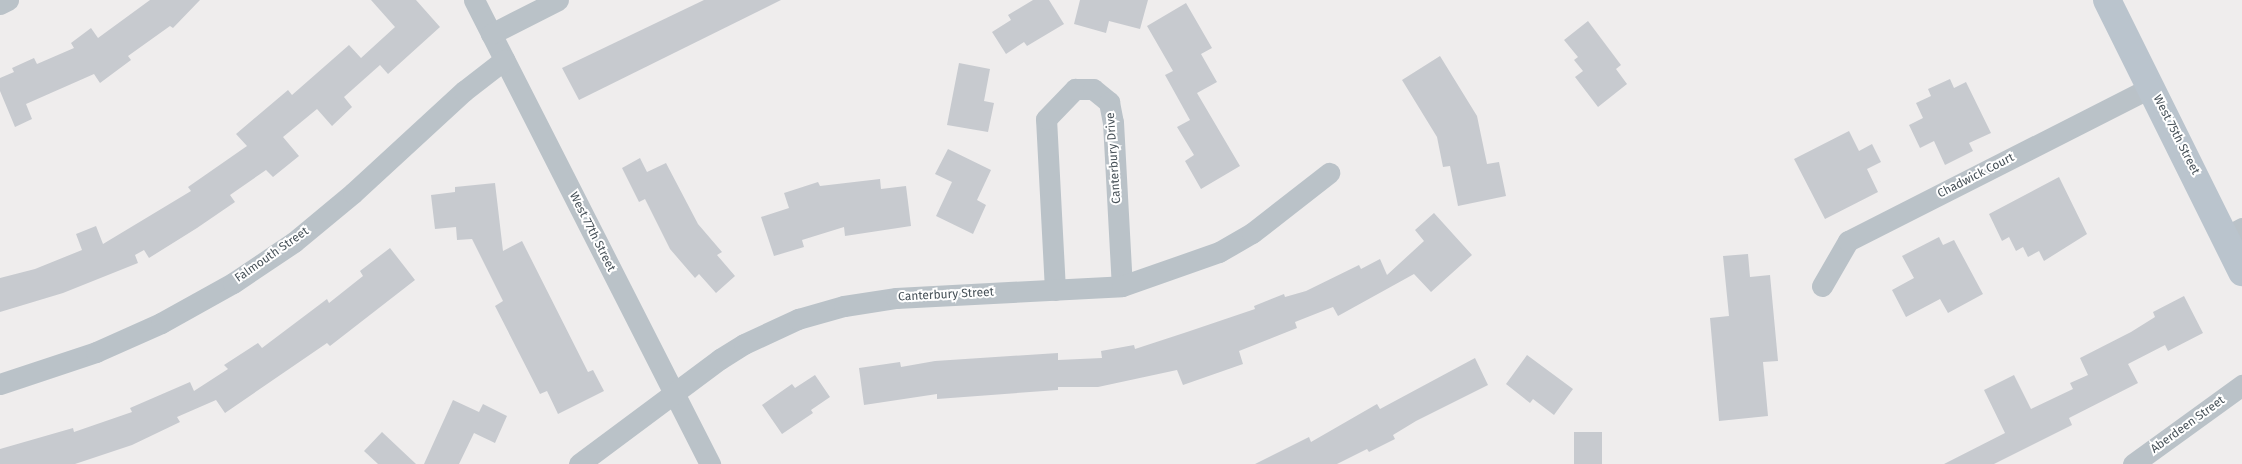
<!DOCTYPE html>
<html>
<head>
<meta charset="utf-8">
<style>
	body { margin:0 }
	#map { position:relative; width:2242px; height:464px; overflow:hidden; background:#efeded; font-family:"Fira Sans",sans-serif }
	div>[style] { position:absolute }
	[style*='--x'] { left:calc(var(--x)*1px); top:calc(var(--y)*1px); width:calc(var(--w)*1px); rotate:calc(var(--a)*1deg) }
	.building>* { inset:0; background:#c7cacf; transform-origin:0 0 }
	.street>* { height:21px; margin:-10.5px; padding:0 10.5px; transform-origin:10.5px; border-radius:10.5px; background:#bac2c8 }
	.secondary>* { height:28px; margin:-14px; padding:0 14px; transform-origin:14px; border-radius:14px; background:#bac4cd }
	span { translate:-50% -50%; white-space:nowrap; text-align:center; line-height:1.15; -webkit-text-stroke:4px #fff; paint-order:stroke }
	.street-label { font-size:12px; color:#475158 }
</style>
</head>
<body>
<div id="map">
	<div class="building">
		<div style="clip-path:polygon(150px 0,200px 0,173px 28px,170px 26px,128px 56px,131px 60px,100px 83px,94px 74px,26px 104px,32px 119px,15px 127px,0 91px,0 78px,14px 72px,12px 68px,34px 58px,37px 64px,74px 48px,71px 43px,91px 28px,98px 38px)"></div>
		<div style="clip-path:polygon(371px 0,416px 0,440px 27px,388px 74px,380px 65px,344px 97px,352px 107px,332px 126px,317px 109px,283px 137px,299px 156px,273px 177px,266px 170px,230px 195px,235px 202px,197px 228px,149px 258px,144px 250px,135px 255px,138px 263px,63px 293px,0 312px,0 278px,35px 269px,82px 250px,76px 234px,96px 226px,103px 244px,191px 191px,188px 187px,247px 146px,236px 134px,288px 90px,292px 95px,349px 45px,361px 58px,395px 27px)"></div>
		<div style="clip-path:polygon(704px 0,781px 0,579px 100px,562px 68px)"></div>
		<div style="clip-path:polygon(1033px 0,1049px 0,1064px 24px,1027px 46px,1024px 42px,1006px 54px,992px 32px,1011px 20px,1008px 15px)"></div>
		<div style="clip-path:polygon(1080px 0,1148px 0,1140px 29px,1109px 21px,1106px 33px,1074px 24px)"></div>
		<div style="clip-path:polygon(1186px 3px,1212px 48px,1201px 54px,1217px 82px,1197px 93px,1240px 166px,1201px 189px,1185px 161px,1194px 155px,1177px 127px,1190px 120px,1165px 75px,1173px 71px,1147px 26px)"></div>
		<div style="clip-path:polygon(1588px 21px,1621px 65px,1616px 69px,1627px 84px,1598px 107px,1575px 77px,1583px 71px,1574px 60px,1578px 57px,1564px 40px)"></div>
		<div style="clip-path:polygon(1440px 56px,1477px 116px,1487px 164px,1499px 162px,1506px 196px,1458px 206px,1450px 166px,1443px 167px,1437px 137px,1402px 80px)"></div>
		<div style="clip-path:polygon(959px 63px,990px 69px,984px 101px,994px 103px,988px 132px,947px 125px)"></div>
		<div style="clip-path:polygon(1950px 79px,1954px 88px,1966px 82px,1991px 133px,1969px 143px,1973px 151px,1945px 165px,1934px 141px,1920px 148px,1909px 125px,1923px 118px,1916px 103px,1931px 96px,1928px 89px)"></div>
		<div style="clip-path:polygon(1849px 131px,1859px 151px,1872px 144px,1881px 162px,1867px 169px,1878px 192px,1825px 219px,1794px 159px)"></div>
		<div style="clip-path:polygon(948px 149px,991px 170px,977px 200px,986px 205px,973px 234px,936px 216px,952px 182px,935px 174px)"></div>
		<div style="clip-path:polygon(640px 158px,647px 172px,666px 163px,698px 224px,722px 252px,717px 255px,735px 276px,716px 293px,699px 274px,695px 278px,670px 249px,645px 199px,639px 202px,622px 168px)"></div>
		<div style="clip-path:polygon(2059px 177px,2087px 234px,2044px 261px,2039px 251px,2028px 257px,2023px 247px,2016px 251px,2009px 237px,2002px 241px,1989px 214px)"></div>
		<div style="clip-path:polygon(880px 179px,881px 189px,906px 186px,911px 226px,845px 236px,844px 227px,802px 240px,804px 247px,774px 256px,761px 217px,789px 208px,784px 193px,818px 182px,820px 186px)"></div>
		<div style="clip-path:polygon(495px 183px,503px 251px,522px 241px,588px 372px,593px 370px,604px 391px,558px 414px,547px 391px,540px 394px,495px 306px,503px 301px,472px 239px,457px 240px,456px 227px,435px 229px,431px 195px,455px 192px,455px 187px)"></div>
		<div style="clip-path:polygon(1434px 213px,1472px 255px,1431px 292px,1414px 274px,1338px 316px,1333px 307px,1295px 322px,1297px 328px,1239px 351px,1243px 364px,1183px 385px,1177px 370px,1098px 387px,1058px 387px,1058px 390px,937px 399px,937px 394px,864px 405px,859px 368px,900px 362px,901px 367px,935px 361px,1058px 353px,1058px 360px,1102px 358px,1101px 351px,1134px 345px,1135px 349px,1187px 332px,1255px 309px,1254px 306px,1284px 294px,1285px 297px,1306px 291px,1359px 265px,1361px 269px,1380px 259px,1387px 275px,1424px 241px,1415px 230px)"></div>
		<div style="clip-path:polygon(1939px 237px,1943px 245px,1954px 240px,1983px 294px,1948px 313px,1940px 299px,1906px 317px,1892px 290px,1914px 278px,1902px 256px)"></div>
		<div style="clip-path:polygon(390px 248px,415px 280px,330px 346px,327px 343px,225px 413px,216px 400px,177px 417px,180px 422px,132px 445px,75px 464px,0 464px,0 449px,73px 428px,74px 432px,132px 412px,130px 408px,190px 382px,194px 391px,228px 369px,224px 365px,258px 343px,262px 348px,327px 299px,329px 303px,363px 276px,360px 271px)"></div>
		<div style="clip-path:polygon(1748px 254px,1750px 277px,1770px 275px,1778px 361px,1763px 362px,1768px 416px,1719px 421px,1710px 318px,1729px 316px,1723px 256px)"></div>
		<div style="clip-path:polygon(2184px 296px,2203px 333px,2168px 351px,2165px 345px,2128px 364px,2138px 383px,2069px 418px,2072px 425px,1994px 464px,1944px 464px,2005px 433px,1984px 390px,2014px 375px,2031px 409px,2073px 389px,2070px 383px,2088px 375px,2080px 358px,2131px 332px,2155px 317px,2153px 312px)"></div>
		<div style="clip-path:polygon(1527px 355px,1573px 389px,1554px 415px,1533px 399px,1530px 403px,1506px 384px)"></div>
		<div style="clip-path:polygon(1475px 358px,1488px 385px,1416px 421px,1393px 435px,1395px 439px,1369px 452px,1367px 449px,1337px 464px,1255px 464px,1309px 437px,1311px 442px,1377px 404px,1380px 409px)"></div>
		<div style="clip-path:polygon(815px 375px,830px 397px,811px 410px,813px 413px,782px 434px,762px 405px,792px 384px,795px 388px)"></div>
		<div style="clip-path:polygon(453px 400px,479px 412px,483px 404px,507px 416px,495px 443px,474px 433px,459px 464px,424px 464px)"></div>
		<div style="clip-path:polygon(382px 432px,416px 464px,378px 464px,364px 451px)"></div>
		<div style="left:1574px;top:432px;width:28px;height:32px"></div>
	</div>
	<div class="street">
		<div style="--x:474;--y:0;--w:521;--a:63.04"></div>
		<div style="--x:0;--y:4;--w:9;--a:-27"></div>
		<div style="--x:491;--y:34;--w:75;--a:-26.9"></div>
		<div style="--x:2227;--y:236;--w:17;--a:-28"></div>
		<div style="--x:1822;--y:286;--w:52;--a:-60"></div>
		<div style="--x:1848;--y:241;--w:340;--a:-26.9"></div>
		<div style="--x:1055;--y:290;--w:171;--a:-93"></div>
		<div style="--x:1046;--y:119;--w:42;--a:-46"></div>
		<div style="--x:1075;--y:89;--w:18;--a:0"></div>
		<div style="--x:1093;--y:89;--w:21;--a:39"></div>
		<div style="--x:1109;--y:102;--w:20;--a:79"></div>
		<div style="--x:1113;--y:122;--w:164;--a:86.9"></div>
		<div style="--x:0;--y:384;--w:101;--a:-18.4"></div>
		<div style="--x:96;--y:352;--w:71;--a:-24"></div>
		<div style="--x:161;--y:323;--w:82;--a:-29.1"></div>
		<div style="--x:233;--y:283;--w:73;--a:-33.9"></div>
		<div style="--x:294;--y:242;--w:77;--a:-39.7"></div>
		<div style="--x:353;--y:193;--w:151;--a:-42.6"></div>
		<div style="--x:464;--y:91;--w:51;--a:-37.8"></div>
		<div style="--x:579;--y:464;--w:176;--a:-36.7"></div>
		<div style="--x:720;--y:359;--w:28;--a:-32"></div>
		<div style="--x:744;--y:344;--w:60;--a:-24.8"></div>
		<div style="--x:798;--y:319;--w:48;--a:-15.8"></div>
		<div style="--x:844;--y:306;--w:53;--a:-8.7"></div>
		<div style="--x:896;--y:298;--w:226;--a:-3"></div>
		<div style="--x:1122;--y:286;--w:103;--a:-19.3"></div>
		<div style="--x:1219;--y:252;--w:38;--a:-30"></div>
		<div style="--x:1252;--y:233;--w:98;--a:-37.9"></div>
		<div style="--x:2133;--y:464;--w:135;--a:-35.9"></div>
	</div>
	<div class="secondary">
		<div style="--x:2107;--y:0;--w:304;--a:63.6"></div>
	</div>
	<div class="street-label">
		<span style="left:2176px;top:135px;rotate:63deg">West 75th Street</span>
		<span style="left:1114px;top:158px;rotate:-94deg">Canterbury Drive</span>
		<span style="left:1976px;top:176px;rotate:-27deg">Chadwick Court</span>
		<span style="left:592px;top:232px;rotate:63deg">West 77th Street</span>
		<span style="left:272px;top:255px;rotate:-35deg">Falmouth Street</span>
		<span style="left:946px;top:295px;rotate:-3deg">Canterbury Street</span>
		<span style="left:2188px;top:425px;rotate:-36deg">Aberdeen Street</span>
	</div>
</div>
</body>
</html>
